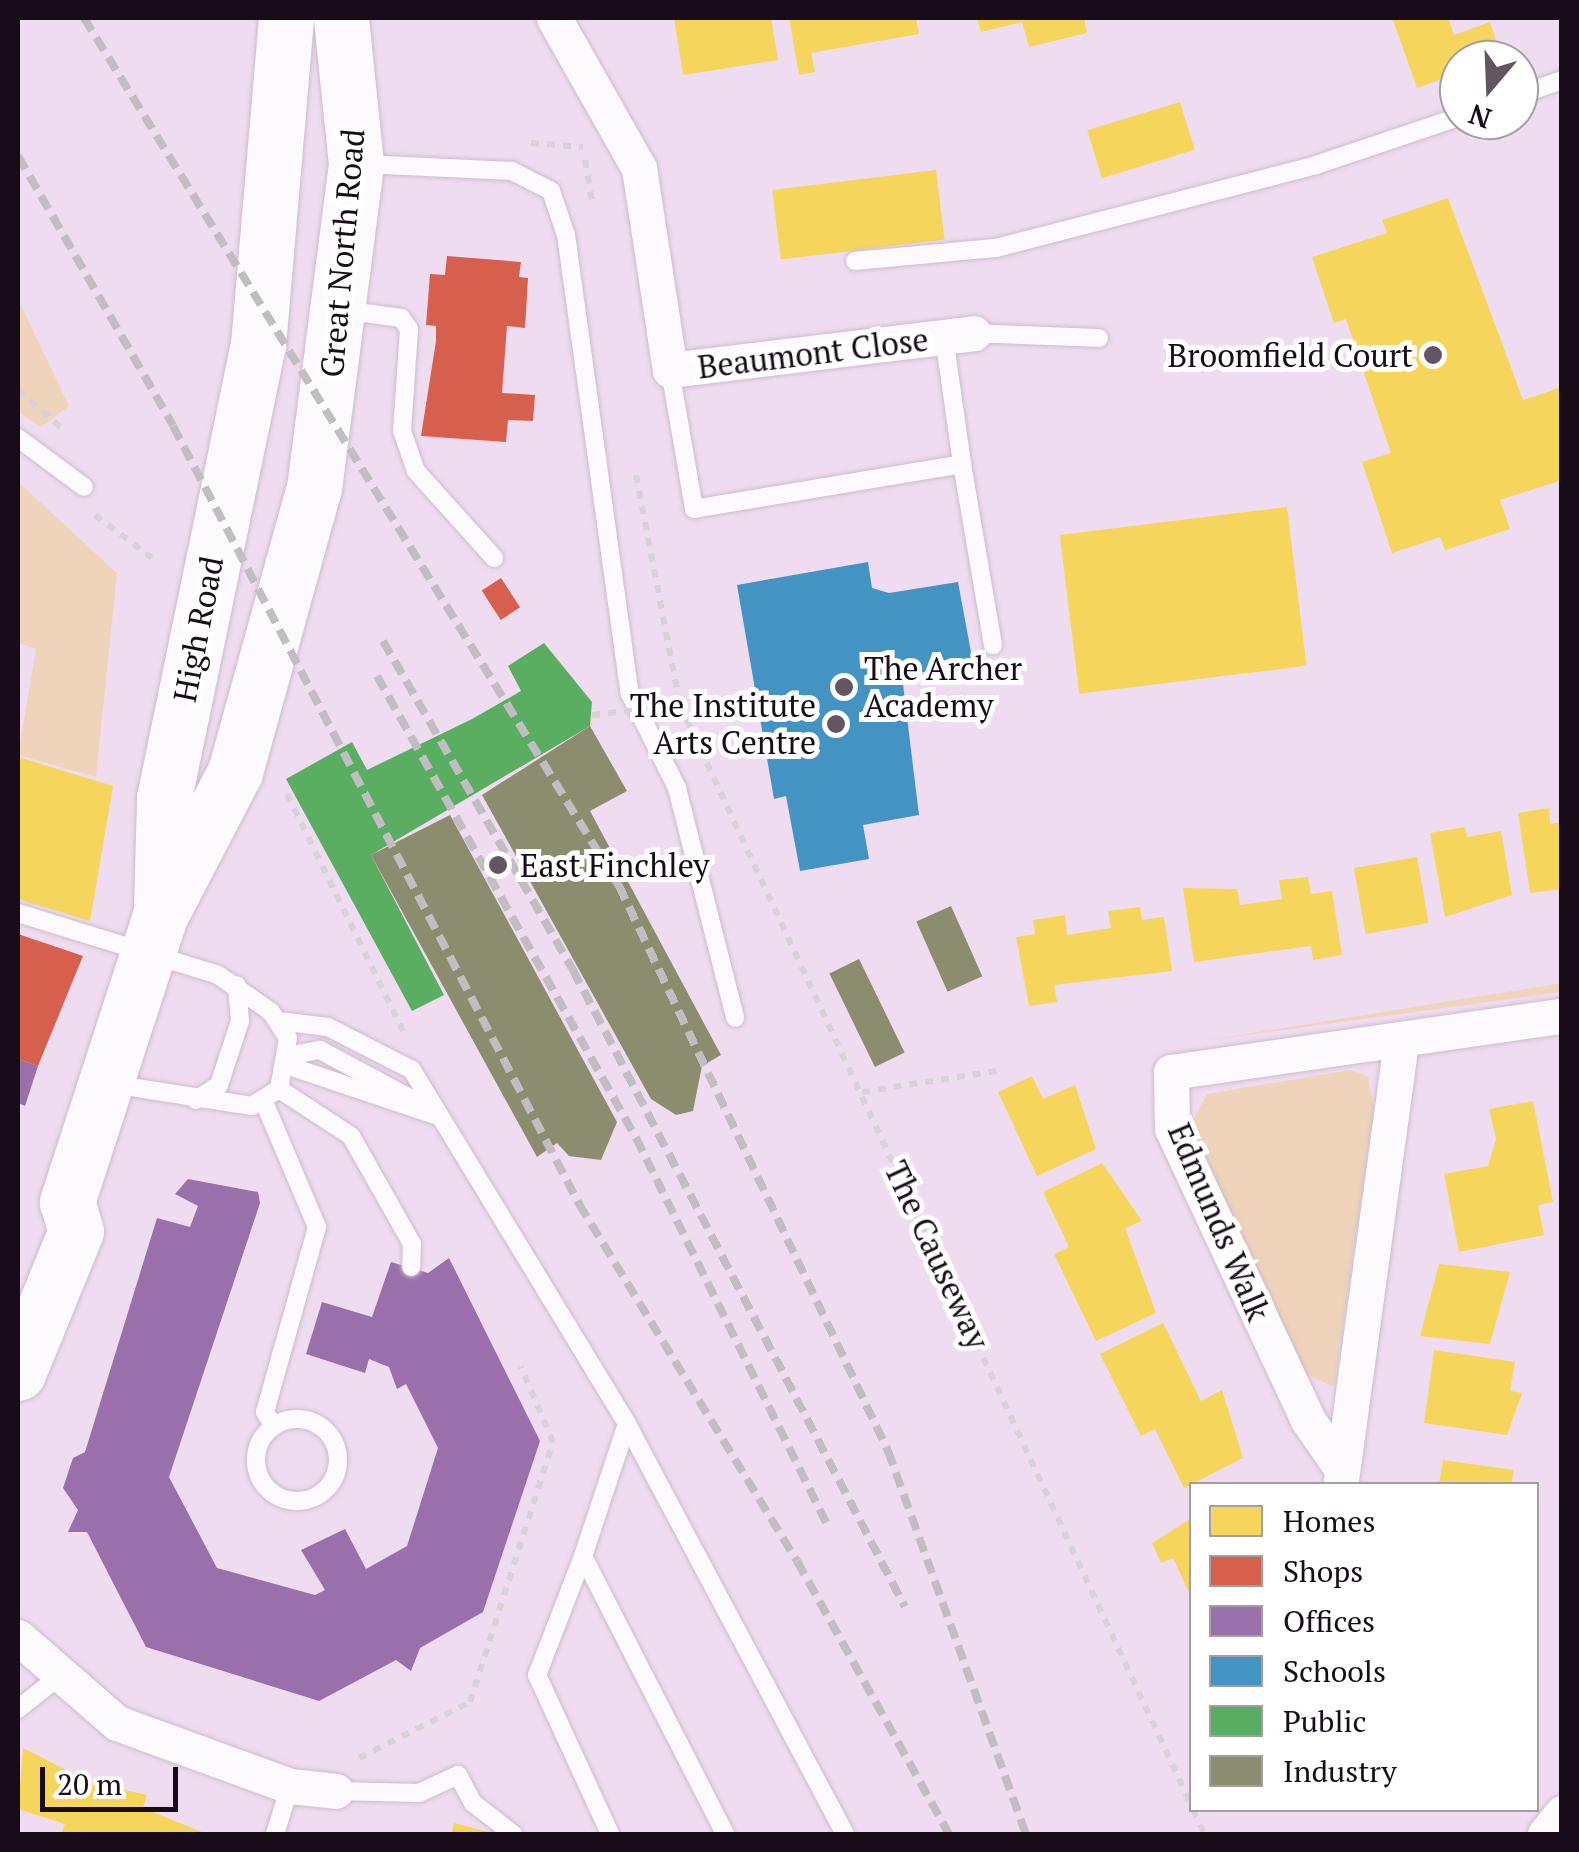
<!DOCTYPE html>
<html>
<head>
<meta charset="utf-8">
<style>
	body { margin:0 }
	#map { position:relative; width:1579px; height:1852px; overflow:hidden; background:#f0dcf1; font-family:"PT Serif",serif }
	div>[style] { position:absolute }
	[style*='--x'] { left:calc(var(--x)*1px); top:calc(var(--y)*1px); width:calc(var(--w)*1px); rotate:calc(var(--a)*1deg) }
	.green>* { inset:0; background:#efd4bb }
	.homes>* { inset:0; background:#f6d55c; transform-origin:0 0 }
	.shops>* { inset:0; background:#d6604d; transform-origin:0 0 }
	.offices>* { inset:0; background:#9970ab }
	.schools>* { inset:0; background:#4393c3 }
	.public>* { inset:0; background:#5aae61 }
	.industry>* { inset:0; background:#8c8c6e; transform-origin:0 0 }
	.path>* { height:6px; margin-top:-3px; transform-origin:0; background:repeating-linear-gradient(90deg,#d7d1d8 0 8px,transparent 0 16px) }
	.roads { filter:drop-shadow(0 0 2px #ccbccd) drop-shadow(0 0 2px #ccbccd) }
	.service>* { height:18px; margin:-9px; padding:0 9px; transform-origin:9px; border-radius:9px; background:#fdfafd }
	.service>.ring { margin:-9px; padding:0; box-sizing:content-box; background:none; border:18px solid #fdfafd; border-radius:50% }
	.minor>* { height:35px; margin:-17.5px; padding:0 17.5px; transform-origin:17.5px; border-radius:17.5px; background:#fdfafd }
	.primary>* { height:55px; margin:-27.5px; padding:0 27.5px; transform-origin:27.5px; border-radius:27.5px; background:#fdfafd }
	.rail>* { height:8px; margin-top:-4px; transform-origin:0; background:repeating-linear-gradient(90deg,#c2bdc2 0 15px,transparent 0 23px) }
	.path-bridge>* { height:6px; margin-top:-3px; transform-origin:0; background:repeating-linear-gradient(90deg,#d7d1d8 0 8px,transparent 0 16px) }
	.dots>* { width:28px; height:28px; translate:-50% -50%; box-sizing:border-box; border:5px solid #fff; border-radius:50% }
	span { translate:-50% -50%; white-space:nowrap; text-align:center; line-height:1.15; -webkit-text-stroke:10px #fff; paint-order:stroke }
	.street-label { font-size:32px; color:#180c19 }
	.poi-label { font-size:32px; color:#180c19 }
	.right { translate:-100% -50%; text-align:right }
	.left { translate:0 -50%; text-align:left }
	.frame { position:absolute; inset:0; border:20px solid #180c19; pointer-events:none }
	.legend { position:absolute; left:1189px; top:1482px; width:350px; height:330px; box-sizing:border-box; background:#fff; border:2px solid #a39ea3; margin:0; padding:12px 18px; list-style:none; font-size:30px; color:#180c19 }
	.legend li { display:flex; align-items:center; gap:20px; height:50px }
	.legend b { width:50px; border:2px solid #a39ea3 }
	.north { position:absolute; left:1439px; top:40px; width:100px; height:100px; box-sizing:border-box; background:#fff; border:2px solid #a39ea3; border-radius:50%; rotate:199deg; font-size:28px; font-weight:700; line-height:40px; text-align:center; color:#180c19 }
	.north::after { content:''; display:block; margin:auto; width:35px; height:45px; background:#645565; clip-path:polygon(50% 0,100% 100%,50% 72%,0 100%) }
	.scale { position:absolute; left:40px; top:1767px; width:138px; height:45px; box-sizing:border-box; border:5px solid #180c19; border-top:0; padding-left:12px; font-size:30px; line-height:35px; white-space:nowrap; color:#180c19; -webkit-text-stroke:8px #fff; paint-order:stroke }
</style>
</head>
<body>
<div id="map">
	<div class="green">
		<div style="clip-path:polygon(18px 299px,69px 406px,41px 427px,18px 412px)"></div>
		<div style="clip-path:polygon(18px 482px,117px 573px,96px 777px,18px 755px,36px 649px,18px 643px)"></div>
		<div style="clip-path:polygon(1561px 983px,1561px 992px,1203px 1041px,1519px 990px)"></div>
		<div style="clip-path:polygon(1350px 1070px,1368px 1076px,1374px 1109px,1334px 1387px,1306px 1374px,1188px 1129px,1207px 1094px)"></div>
	</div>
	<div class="homes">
		<div style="clip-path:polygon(674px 18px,771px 18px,778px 60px,683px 75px)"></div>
		<div style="clip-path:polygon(789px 18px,916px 18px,919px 34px,811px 53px,815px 72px,799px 75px)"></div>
		<div style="clip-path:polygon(977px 18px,1084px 18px,1087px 33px,1029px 47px,1022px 22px,981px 32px)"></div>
		<div style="clip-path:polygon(1448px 18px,1454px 35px,1490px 22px,1502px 58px,1459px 60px,1459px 73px,1417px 88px,1393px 20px)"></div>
		<div style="left:1180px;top:102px;width:50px;height:97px;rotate:73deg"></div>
		<div style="left:936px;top:170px;width:70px;height:165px;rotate:83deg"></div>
		<div style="clip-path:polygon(1448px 198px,1523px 400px,1562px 387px,1562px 480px,1500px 500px,1510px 529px,1445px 550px,1440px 537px,1392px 553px,1362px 462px,1391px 453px,1346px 319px,1334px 323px,1312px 257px,1387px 233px,1382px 220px)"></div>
		<div style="left:1287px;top:507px;width:160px;height:229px;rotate:83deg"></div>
		<div style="clip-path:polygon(18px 757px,113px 786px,90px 921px,18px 899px)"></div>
		<div style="clip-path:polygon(1549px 808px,1550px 824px,1562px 822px,1562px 889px,1530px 893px,1518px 813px)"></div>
		<div style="clip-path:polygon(1465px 827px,1467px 837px,1501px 831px,1512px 895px,1445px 917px,1430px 833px)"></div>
		<div style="left:1417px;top:857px;width:67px;height:64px;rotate:80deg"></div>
		<div style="clip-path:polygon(1308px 877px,1311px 894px,1332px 891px,1342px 955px,1313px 960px,1311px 946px,1194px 962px,1183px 888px,1237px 889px,1240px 905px,1282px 899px,1279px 880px)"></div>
		<div style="clip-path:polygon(1140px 907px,1142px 920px,1164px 917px,1172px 971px,1054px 985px,1057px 1002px,1029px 1006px,1016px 937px,1035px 934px,1033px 920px,1065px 915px,1067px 935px,1111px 928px,1108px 911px)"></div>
		<div style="clip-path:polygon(1032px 1076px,1043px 1099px,1075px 1085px,1096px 1149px,1037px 1176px,998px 1092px)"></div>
		<div style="clip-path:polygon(1533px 1101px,1553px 1202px,1538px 1205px,1544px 1235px,1459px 1252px,1444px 1174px,1488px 1166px,1496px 1139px,1489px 1109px)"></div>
		<div style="clip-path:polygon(1102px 1163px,1142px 1221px,1125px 1228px,1156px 1313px,1096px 1341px,1054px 1254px,1069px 1247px,1043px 1192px)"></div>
		<div style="clip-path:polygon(1439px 1264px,1510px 1272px,1490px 1344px,1420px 1336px)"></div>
		<div style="clip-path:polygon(1163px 1323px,1201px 1401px,1222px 1390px,1243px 1458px,1184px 1488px,1155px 1429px,1141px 1436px,1100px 1354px)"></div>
		<div style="clip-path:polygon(1434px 1350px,1515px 1362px,1510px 1391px,1522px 1393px,1507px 1435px,1424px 1423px)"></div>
		<div style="clip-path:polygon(1443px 1460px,1514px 1470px,1511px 1484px,1439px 1484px)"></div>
		<div style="clip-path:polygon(1192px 1518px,1192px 1599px,1173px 1558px,1161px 1563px,1152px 1543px)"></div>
		<div style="clip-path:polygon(23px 1748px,90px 1782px,147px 1795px,143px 1808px,207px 1834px,62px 1832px,65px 1824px,18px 1809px)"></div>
		<div style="clip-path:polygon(454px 1823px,493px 1833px,493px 1834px,451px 1834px)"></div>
	</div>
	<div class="shops">
		<div style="clip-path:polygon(447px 256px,521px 262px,519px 277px,528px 278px,525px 328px,507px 326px,502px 393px,535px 395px,533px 421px,508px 420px,506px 442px,421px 436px,436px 341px,436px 326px,426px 325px,430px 274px,445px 275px)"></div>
		<div style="left:501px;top:578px;width:35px;height:23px;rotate:57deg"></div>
		<div style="clip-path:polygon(18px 934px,83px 956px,38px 1066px,18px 1059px)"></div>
	</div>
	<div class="offices">
		<div style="clip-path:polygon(18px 1059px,38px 1066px,25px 1106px,18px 1103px)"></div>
		<div style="clip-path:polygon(188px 1179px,258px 1192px,260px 1203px,169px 1477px,217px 1568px,315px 1595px,325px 1590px,301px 1550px,345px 1529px,366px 1569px,407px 1546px,438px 1448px,406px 1384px,397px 1389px,389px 1367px,369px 1359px,365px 1373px,306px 1354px,322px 1302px,372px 1317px,391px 1262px,428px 1273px,449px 1258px,540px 1441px,483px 1612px,420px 1648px,411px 1671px,396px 1660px,319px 1701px,146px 1647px,87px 1532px,68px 1532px,78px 1510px,63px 1488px,73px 1458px,85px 1452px,157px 1218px,190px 1227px,198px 1206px,175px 1194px)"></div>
	</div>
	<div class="schools">
		<div style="clip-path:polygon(868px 562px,872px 588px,889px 593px,958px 582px,973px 663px,902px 676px,919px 815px,863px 825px,869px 859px,800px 871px,786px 796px,774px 799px,737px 585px)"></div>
	</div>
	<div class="public">
		<div style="clip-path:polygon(544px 643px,592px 702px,590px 726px,371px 855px,444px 995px,412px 1011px,286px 779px,352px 742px,367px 770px,472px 719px,521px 691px,508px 666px)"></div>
	</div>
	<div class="industry">
		<div style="clip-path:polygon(590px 726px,627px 791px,590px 811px,721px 1055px,702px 1066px,693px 1111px,676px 1115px,651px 1099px,482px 795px)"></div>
		<div style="clip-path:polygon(450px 815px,617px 1122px,601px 1160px,569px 1156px,557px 1143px,537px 1157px,371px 855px)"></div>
		<div style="left:951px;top:906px;width:77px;height:38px;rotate:66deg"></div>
		<div style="left:859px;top:959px;width:104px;height:33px;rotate:64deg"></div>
	</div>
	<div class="path">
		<div style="--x:531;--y:143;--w:52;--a:4.4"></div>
		<div style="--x:585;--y:160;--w:43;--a:80.5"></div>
		<div style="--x:18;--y:390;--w:62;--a:41.1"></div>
		<div style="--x:636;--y:475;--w:234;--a:79.2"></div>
		<div style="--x:680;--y:705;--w:1215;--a:65.08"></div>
		<div style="--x:95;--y:515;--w:71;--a:37"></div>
		<div style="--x:287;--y:794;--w:264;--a:63.9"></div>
		<div style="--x:862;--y:1092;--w:142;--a:-8.9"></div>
		<div style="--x:359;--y:1758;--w:124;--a:-26.8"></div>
		<div style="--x:470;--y:1702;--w:273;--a:-72.3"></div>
		<div style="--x:553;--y:1442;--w:82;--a:-113.1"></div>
		<div style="--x:1193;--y:1810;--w:26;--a:65"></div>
	</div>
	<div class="roads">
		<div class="service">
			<div style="--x:1519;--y:95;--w:46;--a:-19.2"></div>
			<div style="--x:363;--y:164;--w:149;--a:2.7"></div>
			<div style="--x:512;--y:171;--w:44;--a:27.1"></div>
			<div style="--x:551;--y:191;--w:46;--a:71.2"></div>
			<div style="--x:566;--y:235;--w:463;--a:82.1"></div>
			<div style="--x:630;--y:694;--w:105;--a:63.4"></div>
			<div style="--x:677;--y:788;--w:237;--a:75.8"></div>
			<div style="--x:855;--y:261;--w:142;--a:-5.3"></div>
			<div style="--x:996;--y:248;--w:331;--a:-14.5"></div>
			<div style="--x:1316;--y:165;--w:151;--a:-18.6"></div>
			<div style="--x:342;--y:310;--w:60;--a:7.7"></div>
			<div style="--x:401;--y:318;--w:14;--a:54"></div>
			<div style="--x:409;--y:329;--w:102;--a:93.9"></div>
			<div style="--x:402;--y:431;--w:42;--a:70.7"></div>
			<div style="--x:416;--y:471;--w:117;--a:48.1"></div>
			<div style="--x:974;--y:333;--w:125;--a:2.3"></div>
			<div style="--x:944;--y:337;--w:128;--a:81.9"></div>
			<div style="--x:670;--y:370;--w:141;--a:80.2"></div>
			<div style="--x:694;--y:509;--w:272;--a:-9.5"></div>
			<div style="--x:962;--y:464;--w:184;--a:80.3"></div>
			<div style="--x:18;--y:438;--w:82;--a:36.6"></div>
			<div style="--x:18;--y:913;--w:209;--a:17.2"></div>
			<div style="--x:218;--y:975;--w:65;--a:34.9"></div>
			<div style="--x:271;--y:1012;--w:31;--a:57"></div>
			<div style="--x:288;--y:1038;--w:52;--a:100"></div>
			<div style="--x:279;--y:1089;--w:32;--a:148"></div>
			<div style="--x:252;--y:1106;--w:143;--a:-171.1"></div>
			<div style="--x:279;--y:1021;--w:49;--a:7"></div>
			<div style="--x:328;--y:1027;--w:94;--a:27.1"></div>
			<div style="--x:412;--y:1070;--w:414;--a:58.7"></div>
			<div style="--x:627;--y:1424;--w:139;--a:108.4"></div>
			<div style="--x:583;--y:1556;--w:312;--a:62.9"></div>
			<div style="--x:288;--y:1056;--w:33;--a:-11"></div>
			<div style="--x:320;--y:1050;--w:127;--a:28.2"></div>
			<div style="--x:286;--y:1065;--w:157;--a:18.6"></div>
			<div style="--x:279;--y:1089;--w:86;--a:33.1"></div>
			<div style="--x:351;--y:1136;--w:124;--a:60.5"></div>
			<div style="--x:412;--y:1244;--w:23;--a:92"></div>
			<div style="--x:196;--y:1100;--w:27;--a:-33"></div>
			<div style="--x:219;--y:1085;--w:67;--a:-71.8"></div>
			<div style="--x:240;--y:1021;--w:36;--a:-95"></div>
			<div style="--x:264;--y:1102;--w:136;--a:67"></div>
			<div style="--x:317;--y:1227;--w:192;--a:105.7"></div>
			<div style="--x:265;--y:1412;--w:15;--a:58"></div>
			<div class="ring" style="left:256px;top:1419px;width:64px;height:64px"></div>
			<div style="--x:627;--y:1424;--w:464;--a:62"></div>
			<div style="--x:583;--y:1556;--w:128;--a:111.1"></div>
			<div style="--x:537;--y:1675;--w:175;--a:65.3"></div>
			<div style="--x:18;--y:1709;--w:55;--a:-38.3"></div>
			<div style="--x:336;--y:1791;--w:83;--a:1.4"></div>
			<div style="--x:419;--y:1793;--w:43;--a:-24.8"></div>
			<div style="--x:458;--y:1775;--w:32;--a:62"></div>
			<div style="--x:473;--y:1803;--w:51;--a:37.8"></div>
			<div style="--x:275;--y:1834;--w:50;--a:-72.6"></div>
		</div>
		<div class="minor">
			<div style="--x:554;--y:18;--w:172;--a:60.5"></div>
			<div style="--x:639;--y:168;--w:204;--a:81.3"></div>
			<div style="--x:670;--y:370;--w:306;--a:-6.9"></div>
			<div style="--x:1339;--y:1465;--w:55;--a:-124.6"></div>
			<div style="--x:1308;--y:1420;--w:321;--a:-115"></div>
			<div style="--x:1172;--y:1129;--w:57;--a:-91"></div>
			<div style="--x:1171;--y:1072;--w:395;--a:-8.2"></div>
			<div style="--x:1341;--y:1480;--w:442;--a:-82.2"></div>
			<div style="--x:18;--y:1637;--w:131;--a:41"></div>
			<div style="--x:117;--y:1723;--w:184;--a:20"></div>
			<div style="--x:290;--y:1786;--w:46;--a:6.2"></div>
			<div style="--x:1545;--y:1834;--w:27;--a:-51"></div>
		</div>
		<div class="primary">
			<div style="--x:161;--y:908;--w:110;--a:-88.4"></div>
			<div style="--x:164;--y:798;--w:463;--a:-78.3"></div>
			<div style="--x:258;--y:345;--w:328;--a:-85.1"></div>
			<div style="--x:18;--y:1373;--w:153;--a:-67.8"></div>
			<div style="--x:76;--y:1231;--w:30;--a:-107"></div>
			<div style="--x:67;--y:1202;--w:301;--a:-72"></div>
			<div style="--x:160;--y:916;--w:162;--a:-62.5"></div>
			<div style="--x:235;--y:772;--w:295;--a:-74.5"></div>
			<div style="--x:314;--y:488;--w:327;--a:-82.6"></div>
			<div style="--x:356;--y:164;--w:147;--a:-95.9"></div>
		</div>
	</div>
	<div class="rail">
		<div style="--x:84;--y:18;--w:1020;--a:58.35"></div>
		<div style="--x:619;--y:886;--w:626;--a:64.54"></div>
		<div style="--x:888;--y:1451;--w:407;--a:70.2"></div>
		<div style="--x:18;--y:156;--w:311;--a:60.1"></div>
		<div style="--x:173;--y:426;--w:878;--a:62.44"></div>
		<div style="--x:579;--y:1204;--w:418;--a:58.6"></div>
		<div style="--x:797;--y:1561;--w:312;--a:60.9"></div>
		<div style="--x:383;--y:641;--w:380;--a:60"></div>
		<div style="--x:573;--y:970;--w:718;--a:62.47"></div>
		<div style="--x:377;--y:676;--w:530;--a:60.72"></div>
		<div style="--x:636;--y:1138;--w:437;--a:63.7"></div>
	</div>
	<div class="path-bridge">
		<div style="--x:592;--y:715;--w:89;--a:-6.5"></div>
	</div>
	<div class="dots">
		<div style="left:1433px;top:355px;background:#645565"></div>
		<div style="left:844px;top:687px;background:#645565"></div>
		<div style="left:836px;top:724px;background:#645565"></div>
		<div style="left:498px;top:865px;background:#645565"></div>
	</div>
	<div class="street-label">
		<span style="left:342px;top:253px;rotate:-85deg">Great North Road</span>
		<span style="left:813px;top:353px;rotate:-7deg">Beaumont Close</span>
		<span style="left:198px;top:629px;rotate:-79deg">High Road</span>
		<span style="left:1219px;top:1222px;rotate:67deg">Edmunds Walk</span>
		<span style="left:937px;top:1255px;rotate:65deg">The Causeway</span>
	</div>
	<div class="poi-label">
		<span class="right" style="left:1413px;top:355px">Broomfield Court</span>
		<span class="left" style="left:864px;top:687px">The Archer<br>Academy</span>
		<span class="right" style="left:816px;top:724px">The Institute<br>Arts Centre</span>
		<span class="left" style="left:520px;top:865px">East Finchley</span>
	</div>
	<div class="frame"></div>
	<ul class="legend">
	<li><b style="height:28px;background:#f6d55c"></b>Homes</li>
	<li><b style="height:28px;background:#d6604d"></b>Shops</li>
	<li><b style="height:28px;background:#9970ab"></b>Offices</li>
	<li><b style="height:28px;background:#4393c3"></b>Schools</li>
	<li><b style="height:28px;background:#5aae61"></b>Public</li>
	<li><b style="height:28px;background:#8c8c6e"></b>Industry</li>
	</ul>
	<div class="north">N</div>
	<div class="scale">20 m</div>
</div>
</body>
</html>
